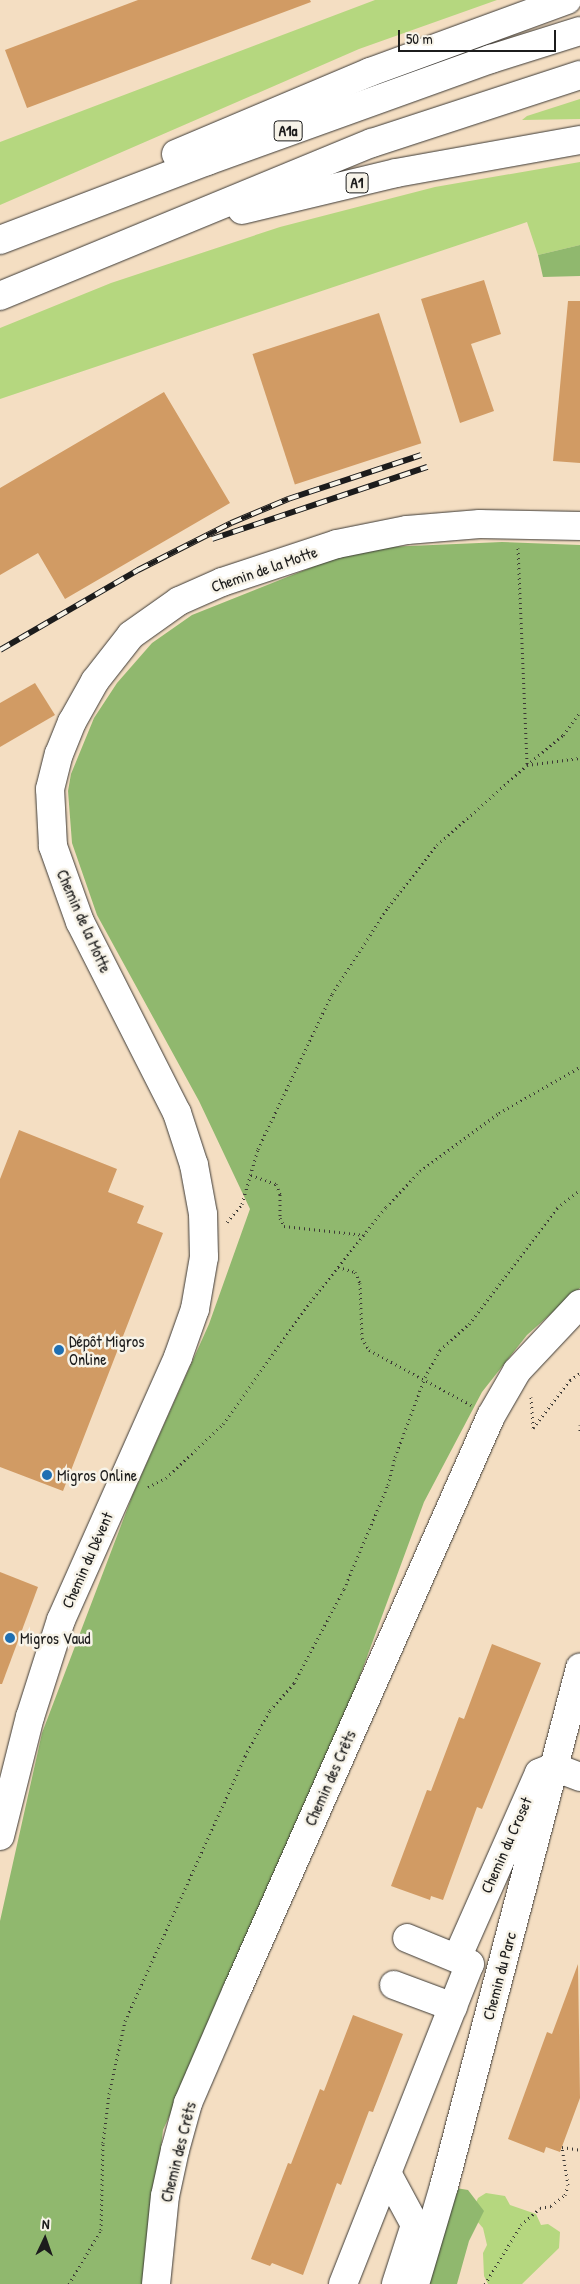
<!DOCTYPE html>
<html>
<head>
<meta charset="utf-8">
<style>
	body { margin:0 }
	#map { position:relative; width:580px; height:2284px; overflow:hidden; background:#f4dec2; font-family:"Patrick Hand",sans-serif }
	div>[style] { position:absolute }
	[style*='--x'] { left:calc(var(--x)*1px); top:calc(var(--y)*1px); width:calc(var(--w)*1px); rotate:calc(var(--a)*1deg) }
	.green>* { inset:0; background:#b5d77f }
	.forest>* { inset:0; background:#90b86e }
	.building>* { inset:0; background:#d19b64; transform-origin:0 0 }
	.path>* { height:3px; margin-top:-1.5px; transform-origin:0; background:repeating-linear-gradient(90deg,#3c3935 0 1px,transparent 0 5px) }
	.roads { filter:drop-shadow(0 0 1px #3c3935) drop-shadow(0 0 1px #3c3935) }
	.minor>* { height:28px; margin:-14px; padding:0 14px; transform-origin:14px; border-radius:14px; background:#fff }
	.highway>* { height:28px; margin:-14px; padding:0 14px; transform-origin:14px; border-radius:14px; background:#fff }
	.rail>* { height:5.5px; margin-top:-2.75px; transform-origin:0; background:repeating-linear-gradient(90deg,#f7f3e8 0 11px,#1c1c1c 0 22px); box-sizing:border-box; border-block:1px solid #1c1c1c }
	.dots>* { width:14px; height:14px; translate:-50% -50%; box-sizing:border-box; border:2px solid #f7f3e8; border-radius:50% }
	span { translate:-50% -50%; white-space:nowrap; text-align:center; line-height:1.15; -webkit-text-stroke:5px #f7f3e8; paint-order:stroke }
	.shield-label span { padding:1px 4px; background:#f7f3e8; border:1px solid; border-radius:4px; -webkit-text-stroke-width:0 }
	.shield-label { font-size:15px; color:#1c1c1c; font-weight:700 }
	.street-label { font-size:16px; color:#1c1c1c }
	.poi-label { font-size:16px; color:#1c1c1c }
	.left { translate:0 -50%; text-align:left }
	.north { position:absolute; left:20px; top:2214px; width:50px; height:50px; -webkit-text-stroke:4px #f7f3e8; paint-order:stroke; rotate:3deg; font-size:14px; font-weight:700; line-height:20px; text-align:center; color:#1c1c1c }
	.north::after { content:''; display:block; margin:auto; width:18px; height:22px; background:#1c1c1c; clip-path:polygon(50% 0,100% 100%,50% 72%,0 100%) }
	.scale { position:absolute; left:398px; top:30px; width:158px; height:22px; box-sizing:border-box; border:2px solid #1c1c1c; border-top:0; padding-left:6px; font-size:15px; line-height:18px; white-space:nowrap; color:#1c1c1c; -webkit-text-stroke:4px #f7f3e8; paint-order:stroke }
</style>
</head>
<body>
<div id="map">
	<div class="green">
		<div style="clip-path:polygon(375px 0,497px 0,359px 49px,0 205px,0 142px)"></div>
		<div style="clip-path:polygon(580px 99px,580px 119px,522px 120px,527px 116px)"></div>
		<div style="clip-path:polygon(580px 162px,580px 245px,538px 255px,527px 222px,0 399px,0 328px,111px 283px,280px 227px,435px 187px)"></div>
		<div style="clip-path:polygon(486px 2193px,505px 2196px,510px 2205px,536px 2214px,541px 2225px,548px 2224px,560px 2232px,559px 2248px,522px 2284px,488px 2284px,484px 2276px,483px 2253px,487px 2245px,483px 2228px,476px 2220px,474px 2207px,478px 2198px)"></div>
	</div>
	<div class="forest">
		<div style="clip-path:polygon(580px 245px,580px 276px,543px 277px,538px 255px)"></div>
		<div style="clip-path:polygon(502px 542px,580px 545px,580px 1288px,527px 1335px,482px 1392px,424px 1502px,315px 1798px,163px 2130px,145px 2284px,0 2284px,0 1921px,42px 1733px,133px 1494px,209px 1324px,250px 1209px,199px 1101px,97px 915px,72px 843px,68px 791px,71px 774px,94px 718px,117px 683px,152px 643px,192px 615px,330px 560px,387px 547px)"></div>
		<div style="clip-path:polygon(444px 2186px,468px 2190px,484px 2211px,469px 2241px,457px 2284px,406px 2284px)"></div>
	</div>
	<div class="building">
		<div style="clip-path:polygon(138px 0,310px 0,311px 2px,27px 108px,5px 50px)"></div>
		<div style="clip-path:polygon(484px 280px,501px 334px,471px 344px,494px 411px,460px 423px,421px 299px)"></div>
		<div style="clip-path:polygon(568px 301px,580px 301px,580px 463px,553px 461px)"></div>
		<div style="left:379px;top:313px;width:137px;height:133px;rotate:72deg"></div>
		<div style="clip-path:polygon(164px 392px,230px 503px,65px 599px,38px 553px,0 575px,0 488px)"></div>
		<div style="clip-path:polygon(35px 683px,55px 715px,0 747px,0 703px)"></div>
		<div style="clip-path:polygon(19px 1130px,117px 1169px,108px 1192px,144px 1206px,137px 1223px,163px 1233px,63px 1491px,0 1467px,0 1179px)"></div>
		<div style="clip-path:polygon(0 1572px,38px 1587px,2px 1684px,0 1684px)"></div>
		<div style="clip-path:polygon(492px 1644px,541px 1663px,482px 1809px,477px 1807px,443px 1900px,431px 1896px,430px 1900px,391px 1886px,427px 1790px,431px 1791px,459px 1717px,464px 1719px)"></div>
		<div style="clip-path:polygon(578px 1964px,580px 2098px,560px 2152px,546px 2147px,544px 2153px,508px 2139px,547px 2032px,552px 2034px)"></div>
		<div style="clip-path:polygon(353px 2015px,403px 2034px,373px 2112px,369px 2111px,341px 2185px,337px 2183px,303px 2275px,272px 2263px,270px 2266px,251px 2259px,288px 2163px,291px 2164px,320px 2089px,324px 2091px)"></div>
	</div>
	<div class="path">
		<div style="--x:518;--y:548;--w:217;--a:87.6"></div>
		<div style="--x:527;--y:765;--w:47;--a:-39.8"></div>
		<div style="--x:563;--y:735;--w:29;--a:-54"></div>
		<div style="--x:251;--y:1175;--w:27;--a:20"></div>
		<div style="--x:276;--y:1184;--w:11;--a:68"></div>
		<div style="--x:280;--y:1194;--w:24;--a:90"></div>
		<div style="--x:280;--y:1218;--w:9;--a:63"></div>
		<div style="--x:284;--y:1226;--w:81;--a:6.4"></div>
		<div style="--x:227;--y:1222;--w:23;--a:-50"></div>
		<div style="--x:242;--y:1204;--w:57;--a:-73.8"></div>
		<div style="--x:258;--y:1149;--w:172;--a:-64.5"></div>
		<div style="--x:332;--y:994;--w:103;--a:-57.2"></div>
		<div style="--x:388;--y:907;--w:79;--a:-51.7"></div>
		<div style="--x:437;--y:845;--w:120;--a:-41.6"></div>
		<div style="--x:527;--y:765;--w:53;--a:-7.5"></div>
		<div style="--x:338;--y:1267;--w:18;--a:16"></div>
		<div style="--x:355;--y:1272;--w:12;--a:66"></div>
		<div style="--x:360;--y:1283;--w:55;--a:87.9"></div>
		<div style="--x:362;--y:1338;--w:14;--a:60"></div>
		<div style="--x:369;--y:1350;--w:116;--a:28.3"></div>
		<div style="--x:531;--y:1397;--w:31;--a:86"></div>
		<div style="--x:533;--y:1428;--w:61;--a:-52.4"></div>
		<div style="--x:570;--y:1380;--w:12;--a:-35"></div>
		<div style="--x:580;--y:1425;--w:9;--a:90"></div>
		<div style="--x:148;--y:1487;--w:20;--a:-27"></div>
		<div style="--x:166;--y:1478;--w:79;--a:-43.5"></div>
		<div style="--x:223;--y:1424;--w:150;--a:-54.5"></div>
		<div style="--x:310;--y:1302;--w:122;--a:-51.3"></div>
		<div style="--x:386;--y:1207;--w:50;--a:-46.6"></div>
		<div style="--x:420;--y:1171;--w:98;--a:-36.3"></div>
		<div style="--x:499;--y:1113;--w:93;--a:-29.6"></div>
		<div style="--x:69;--y:2284;--w:63;--a:-59.3"></div>
		<div style="--x:101;--y:2230;--w:87;--a:-88.7"></div>
		<div style="--x:103;--y:2143;--w:49;--a:-83"></div>
		<div style="--x:109;--y:2094;--w:75;--a:-77.6"></div>
		<div style="--x:125;--y:2021;--w:291;--a:-65.6"></div>
		<div style="--x:245;--y:1756;--w:52;--a:-61.5"></div>
		<div style="--x:270;--y:1710;--w:36;--a:-48"></div>
		<div style="--x:294;--y:1683;--w:106;--a:-62"></div>
		<div style="--x:344;--y:1589;--w:113;--a:-67.1"></div>
		<div style="--x:388;--y:1485;--w:29;--a:-76"></div>
		<div style="--x:395;--y:1457;--w:85;--a:-69.4"></div>
		<div style="--x:425;--y:1377;--w:31;--a:-61"></div>
		<div style="--x:440;--y:1350;--w:39;--a:-42"></div>
		<div style="--x:469;--y:1324;--w:146;--a:-52.8"></div>
		<div style="--x:557;--y:1208;--w:29;--a:-38"></div>
		<div style="--x:485;--y:2284;--w:69;--a:-58.6"></div>
		<div style="--x:521;--y:2225;--w:25;--a:-42"></div>
		<div style="--x:540;--y:2208;--w:11;--a:-10"></div>
		<div style="--x:551;--y:2206;--w:18;--a:-38"></div>
		<div style="--x:565;--y:2195;--w:10;--a:-73"></div>
		<div style="--x:568;--y:2185;--w:38;--a:-99"></div>
		<div style="--x:562;--y:2147;--w:18;--a:9"></div>
	</div>
	<div class="roads">
		<div class="minor">
			<div style="--x:0;--y:1836;--w:123;--a:-75.9"></div>
			<div style="--x:30;--y:1717;--w:102;--a:-72.3"></div>
			<div style="--x:61;--y:1620;--w:288;--a:-66"></div>
			<div style="--x:178;--y:1357;--w:51;--a:-70.5"></div>
			<div style="--x:195;--y:1309;--w:53;--a:-80.2"></div>
			<div style="--x:204;--y:1257;--w:43;--a:-91.3"></div>
			<div style="--x:203;--y:1214;--w:50;--a:-100.4"></div>
			<div style="--x:194;--y:1165;--w:55;--a:-108.1"></div>
			<div style="--x:177;--y:1113;--w:214;--a:-116.9"></div>
			<div style="--x:80;--y:922;--w:81;--a:-109.6"></div>
			<div style="--x:53;--y:846;--w:57;--a:-93"></div>
			<div style="--x:50;--y:789;--w:36;--a:-76"></div>
			<div style="--x:59;--y:754;--w:35;--a:-68"></div>
			<div style="--x:72;--y:722;--w:47;--a:-60.7"></div>
			<div style="--x:95;--y:681;--w:58;--a:-52"></div>
			<div style="--x:131;--y:635;--w:59;--a:-35.3"></div>
			<div style="--x:179;--y:601;--w:47;--a:-23.8"></div>
			<div style="--x:222;--y:582;--w:121;--a:-18.3"></div>
			<div style="--x:337;--y:544;--w:71;--a:-11.3"></div>
			<div style="--x:407;--y:530;--w:73;--a:-4.7"></div>
			<div style="--x:480;--y:524;--w:100;--a:1.1"></div>
			<div style="--x:457;--y:1958;--w:202;--a:-66.1"></div>
			<div style="--x:539;--y:1773;--w:16;--a:-22"></div>
			<div style="--x:554;--y:1767;--w:28;--a:21"></div>
			<div style="--x:394;--y:1985;--w:63;--a:20.4"></div>
			<div style="--x:387;--y:2173;--w:59;--a:61.7"></div>
			<div style="--x:415;--y:2225;--w:62;--a:107.9"></div>
			<div style="--x:156;--y:2284;--w:88;--a:-84.2"></div>
			<div style="--x:165;--y:2196;--w:47;--a:-77.7"></div>
			<div style="--x:175;--y:2150;--w:49;--a:-74.5"></div>
			<div style="--x:188;--y:2103;--w:123;--a:-66.6"></div>
			<div style="--x:237;--y:1990;--w:628;--a:-66.13"></div>
			<div style="--x:491;--y:1416;--w:52;--a:-60"></div>
			<div style="--x:517;--y:1371;--w:92;--a:-46.8"></div>
			<div style="--x:343;--y:2284;--w:344;--a:-68.4"></div>
			<div style="--x:470;--y:1964;--w:68;--a:-157.6"></div>
			<div style="--x:415;--y:2284;--w:102;--a:-73.5"></div>
			<div style="--x:444;--y:2186;--w:536;--a:-75.29"></div>
		</div>
		<div class="highway">
			<div style="--x:176;--y:154;--w:211;--a:-22.9"></div>
			<div style="--x:370;--y:72;--w:210;--a:-20.1"></div>
			<div style="--x:242;--y:210;--w:158;--a:-13.5"></div>
			<div style="--x:396;--y:173;--w:187;--a:-10.2"></div>
			<div style="--x:0;--y:240;--w:222;--a:-20.9"></div>
			<div style="--x:207;--y:161;--w:302;--a:-19.8"></div>
			<div style="--x:491;--y:59;--w:93;--a:-17.5"></div>
			<div style="--x:0;--y:296;--w:402;--a:-22.4"></div>
			<div style="--x:372;--y:143;--w:219;--a:-18.1"></div>
		</div>
	</div>
	<div class="rail">
		<div style="--x:212;--y:539;--w:227;--a:-18.5"></div>
		<div style="--x:0;--y:650;--w:160;--a:-30.1"></div>
		<div style="--x:138;--y:570;--w:104;--a:-26.8"></div>
		<div style="--x:231;--y:523;--w:62;--a:-22.8"></div>
		<div style="--x:288;--y:499;--w:140;--a:-18.3"></div>
	</div>
	<div class="dots">
		<div style="left:59px;top:1350px;background:#1f6fb2"></div>
		<div style="left:47px;top:1475px;background:#1f6fb2"></div>
		<div style="left:10px;top:1638px;background:#1f6fb2"></div>
	</div>
	<div class="shield-label">
		<span style="left:288px;top:131px">A1a</span>
		<span style="left:357px;top:183px">A1</span>
	</div>
	<div class="street-label">
		<span style="left:264px;top:569px;rotate:-19deg">Chemin de la Motte</span>
		<span style="left:84px;top:921px;rotate:66deg">Chemin de la Motte</span>
		<span style="left:87px;top:1560px;rotate:-66deg">Chemin du Dévent</span>
		<span style="left:330px;top:1778px;rotate:-66deg">Chemin des Crêts</span>
		<span style="left:506px;top:1845px;rotate:-66deg">Chemin du Croset</span>
		<span style="left:499px;top:1976px;rotate:-75deg">Chemin du Parc</span>
		<span style="left:178px;top:2152px;rotate:-76deg">Chemin des Crêts</span>
	</div>
	<div class="poi-label">
		<span class="left" style="left:69px;top:1350px">Dépôt Migros<br>Online</span>
		<span class="left" style="left:57px;top:1475px">Migros Online</span>
		<span class="left" style="left:20px;top:1638px">Migros Vaud</span>
	</div>
	<div class="north">N</div>
	<div class="scale">50 m</div>
</div>
</body>
</html>
